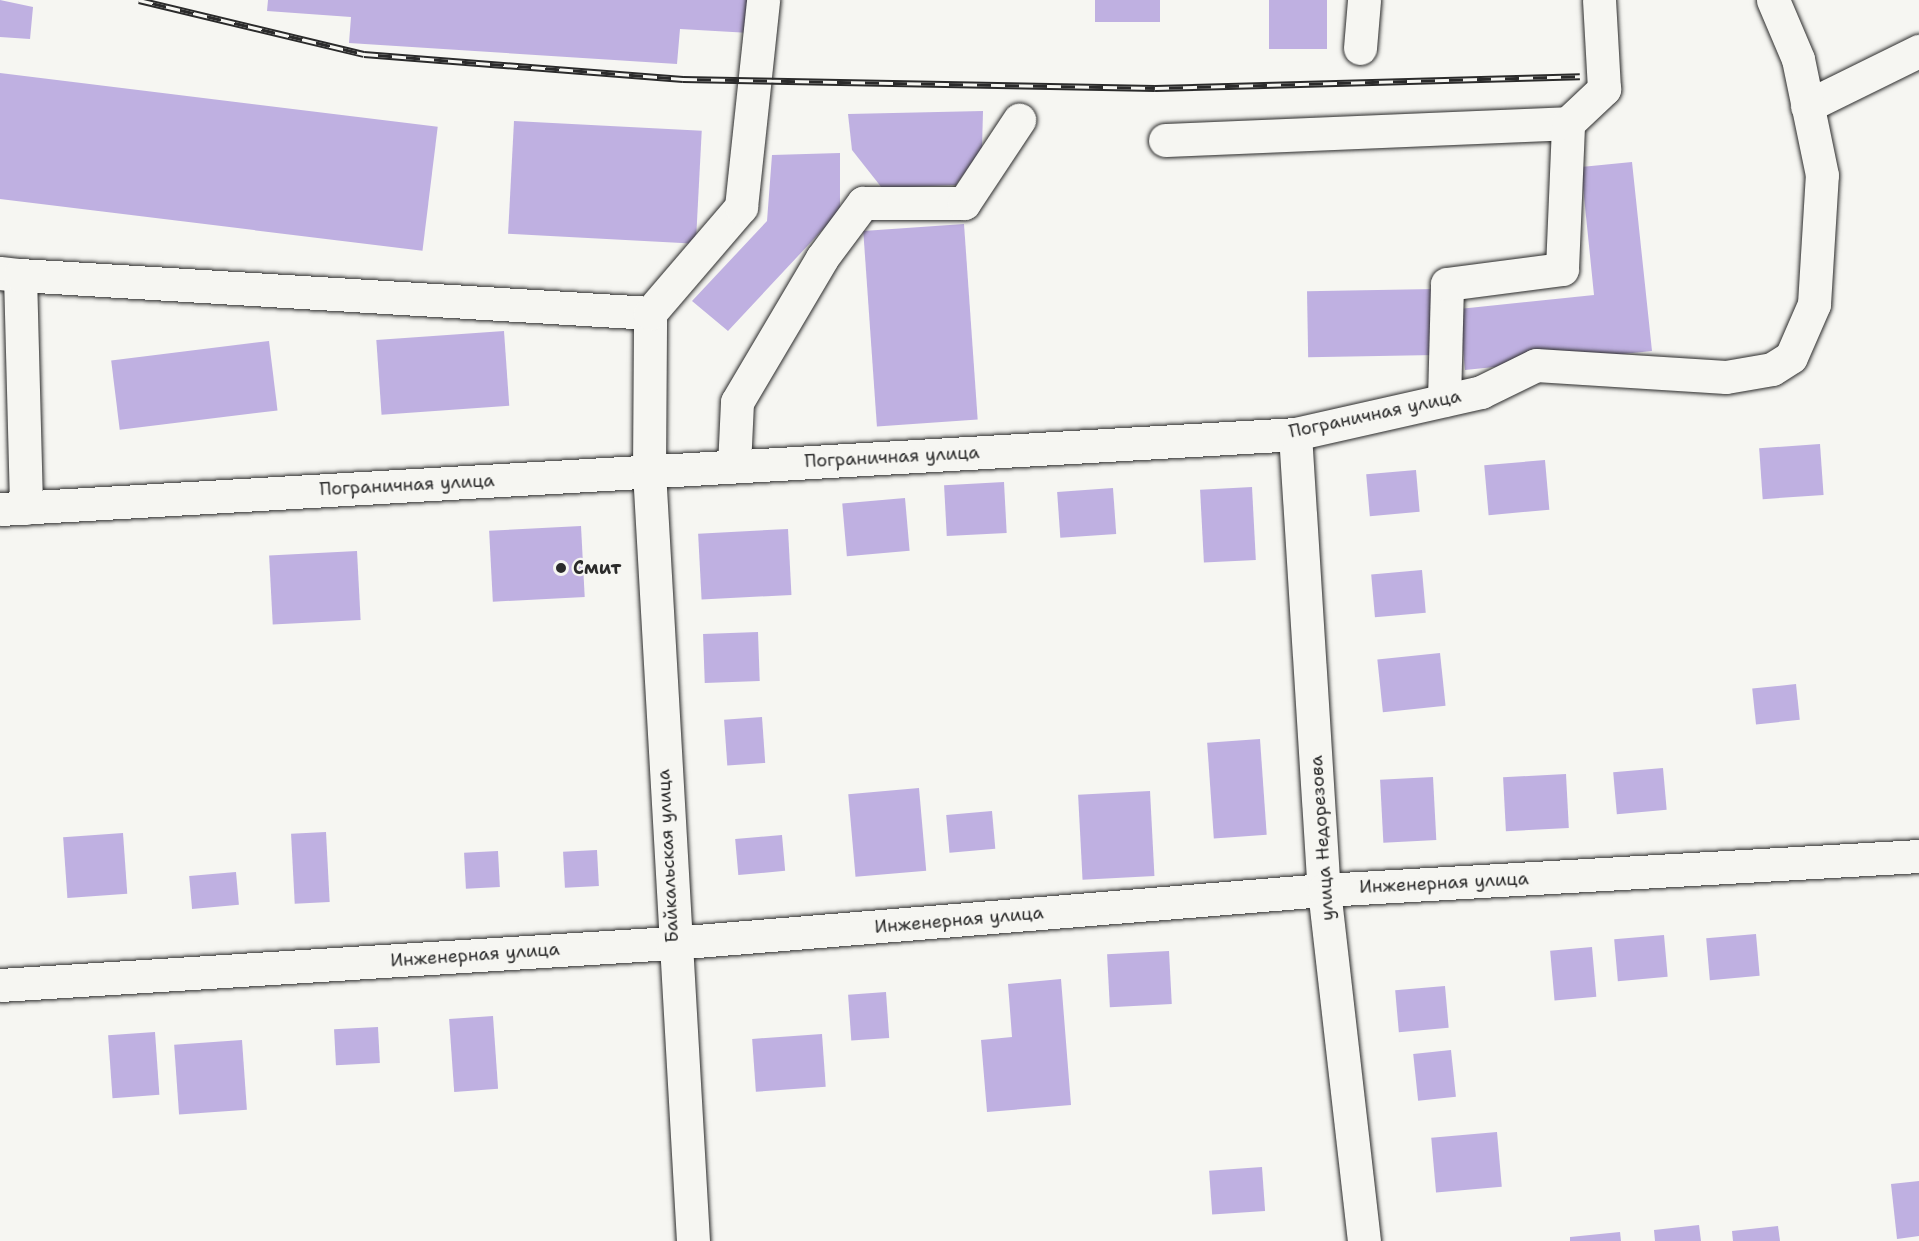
<!DOCTYPE html>
<html>
<head>
<meta charset="utf-8">
<style>
	body { margin:0 }
	#map { position:relative; width:1919px; height:1241px; overflow:hidden; background:#f6f6f2; font-family:"Shantell Sans",sans-serif }
	div>[style] { position:absolute }
	[style*='--x'] { left:calc(var(--x)*1px); top:calc(var(--y)*1px); width:calc(var(--w)*1px); rotate:calc(var(--a)*1deg) }
	.building>* { inset:0; background:#bfb0e1; transform-origin:0 0 }
	.roads { filter:drop-shadow(0 0 2px #2b2b2b) drop-shadow(0 0 2px #2b2b2b) }
	.minor>* { height:33px; margin:-16.5px; padding:0 16.5px; transform-origin:16.5px; border-radius:16.5px; background:#f6f6f2 }
	.rail>* { height:7px; margin-top:-3.5px; transform-origin:0; background:repeating-linear-gradient(90deg,#f6f6f2 0 14px,#2b2b2b 0 28px); box-sizing:border-box; border-block:2px solid #2b2b2b }
	.dots>* { width:16px; height:16px; translate:-50% -50%; box-sizing:border-box; border:3px solid #f6f6f2; border-radius:50% }
	span { translate:-50% -50%; white-space:nowrap; text-align:center; line-height:1.15; -webkit-text-stroke:4.5px #f6f6f2; paint-order:stroke }
	.street-label { font-size:18px; color:#2b2b2b }
	.poi-label { font-size:18px; color:#2b2b2b; font-weight:700 }
	.left { translate:0 -50%; text-align:left }
</style>
</head>
<body>
<div id="map">
	<div class="building">
		<div style="clip-path:polygon(0 0,33px 7px,30px 39px,0 37px)"></div>
		<div style="clip-path:polygon(268px 0,752px 0,750px 33px,680px 29px,677px 64px,349px 43px,351px 17px,267px 11px)"></div>
		<div style="left:1095px;top:0;width:65px;height:22px"></div>
		<div style="left:1269px;top:0;width:58px;height:49px"></div>
		<div style="left:0;top:73px;width:441px;height:125px;rotate:7deg"></div>
		<div style="clip-path:polygon(983px 111px,982px 148px,956px 185px,882px 188px,852px 150px,848px 114px)"></div>
		<div style="left:514px;top:121px;width:188px;height:113px;rotate:3deg"></div>
		<div style="clip-path:polygon(840px 153px,840px 211px,728px 331px,692px 301px,767px 221px,772px 155px)"></div>
		<div style="clip-path:polygon(1632px 162px,1652px 351px,1465px 370px,1459px 309px,1594px 295px,1581px 167px)"></div>
		<div style="left:964px;top:224px;width:196px;height:101px;rotate:86deg"></div>
		<div style="left:1434px;top:289px;width:66px;height:127px;rotate:89deg"></div>
		<div style="left:504px;top:331px;width:75px;height:128px;rotate:86deg"></div>
		<div style="left:269px;top:341px;width:70px;height:159px;rotate:83deg"></div>
		<div style="left:1820px;top:444px;width:51px;height:61px;rotate:86deg"></div>
		<div style="left:1545px;top:460px;width:50px;height:61px;rotate:85deg"></div>
		<div style="left:1416px;top:470px;width:42px;height:50px;rotate:85deg"></div>
		<div style="left:1004px;top:482px;width:51px;height:60px;rotate:87deg"></div>
		<div style="left:1252px;top:487px;width:73px;height:52px;rotate:87deg"></div>
		<div style="left:1113px;top:488px;width:46px;height:56px;rotate:86deg"></div>
		<div style="left:905px;top:498px;width:53px;height:63px;rotate:85deg"></div>
		<div style="left:581px;top:526px;width:71px;height:92px;rotate:87deg"></div>
		<div style="left:788px;top:529px;width:66px;height:90px;rotate:87deg"></div>
		<div style="left:357px;top:551px;width:69px;height:88px;rotate:87deg"></div>
		<div style="left:1422px;top:570px;width:43px;height:51px;rotate:85deg"></div>
		<div style="left:758px;top:632px;width:49px;height:55px;rotate:88deg"></div>
		<div style="left:1440px;top:653px;width:53px;height:63px;rotate:84deg"></div>
		<div style="left:1796px;top:684px;width:36px;height:44px;rotate:84deg"></div>
		<div style="left:762px;top:717px;width:46px;height:38px;rotate:86deg"></div>
		<div style="left:1260px;top:739px;width:96px;height:53px;rotate:86deg"></div>
		<div style="left:1663px;top:768px;width:42px;height:50px;rotate:85deg"></div>
		<div style="left:1566px;top:774px;width:54px;height:63px;rotate:87deg"></div>
		<div style="left:1433px;top:777px;width:63px;height:53px;rotate:87deg"></div>
		<div style="left:919px;top:788px;width:83px;height:71px;rotate:85deg"></div>
		<div style="left:1150px;top:791px;width:85px;height:72px;rotate:87deg"></div>
		<div style="left:992px;top:811px;width:38px;height:46px;rotate:85deg"></div>
		<div style="left:326px;top:832px;width:70px;height:35px;rotate:87deg"></div>
		<div style="left:123px;top:833px;width:61px;height:60px;rotate:86deg"></div>
		<div style="left:782px;top:835px;width:36px;height:47px;rotate:85deg"></div>
		<div style="left:597px;top:850px;width:36px;height:34px;rotate:87deg"></div>
		<div style="left:498px;top:851px;width:36px;height:34px;rotate:87deg"></div>
		<div style="left:236px;top:872px;width:33px;height:47px;rotate:85deg"></div>
		<div style="left:1756px;top:934px;width:42px;height:50px;rotate:85deg"></div>
		<div style="left:1664px;top:935px;width:42px;height:50px;rotate:85deg"></div>
		<div style="left:1592px;top:947px;width:50px;height:42px;rotate:85deg"></div>
		<div style="left:1169px;top:951px;width:53px;height:62px;rotate:87deg"></div>
		<div style="clip-path:polygon(1061px 979px,1071px 1105px,987px 1112px,981px 1040px,1012px 1037px,1008px 984px)"></div>
		<div style="left:1445px;top:986px;width:42px;height:50px;rotate:85deg"></div>
		<div style="left:886px;top:992px;width:46px;height:38px;rotate:86deg"></div>
		<div style="left:493px;top:1016px;width:73px;height:44px;rotate:86deg"></div>
		<div style="left:378px;top:1027px;width:36px;height:44px;rotate:87deg"></div>
		<div style="left:155px;top:1032px;width:63px;height:47px;rotate:86deg"></div>
		<div style="left:822px;top:1034px;width:53px;height:70px;rotate:86deg"></div>
		<div style="left:242px;top:1040px;width:70px;height:68px;rotate:86deg"></div>
		<div style="left:1451px;top:1050px;width:47px;height:38px;rotate:84deg"></div>
		<div style="left:1497px;top:1132px;width:55px;height:66px;rotate:85deg"></div>
		<div style="left:1262px;top:1167px;width:44px;height:53px;rotate:86deg"></div>
		<div style="clip-path:polygon(1919px 1181px,1919px 1236px,1897px 1239px,1891px 1184px)"></div>
		<div style="clip-path:polygon(1699px 1225px,1701px 1241px,1655px 1241px,1654px 1230px)"></div>
		<div style="clip-path:polygon(1778px 1226px,1780px 1241px,1733px 1241px,1732px 1231px)"></div>
		<div style="clip-path:polygon(1620px 1232px,1621px 1241px,1570px 1241px,1570px 1237px)"></div>
	</div>
	<div class="roads">
		<div class="minor">
			<div style="--x:1360;--y:48;--w:48;--a:-85.2"></div>
			<div style="--x:1807;--y:106;--w:125;--a:-26.2"></div>
			<div style="--x:1165;--y:140;--w:403;--a:-2.4"></div>
			<div style="--x:0;--y:273;--w:20;--a:6"></div>
			<div style="--x:20;--y:275;--w:233;--a:88.5"></div>
			<div style="--x:20;--y:275;--w:631;--a:3.45"></div>
			<div style="--x:1444;--y:400;--w:116;--a:-88.5"></div>
			<div style="--x:1447;--y:284;--w:116;--a:-7.4"></div>
			<div style="--x:1562;--y:269;--w:146;--a:-87.6"></div>
			<div style="--x:1568;--y:123;--w:50;--a:-43.4"></div>
			<div style="--x:1604;--y:89;--w:89;--a:-93.2"></div>
			<div style="--x:1295;--y:434;--w:457;--a:86.4"></div>
			<div style="--x:1324;--y:890;--w:353;--a:83.5"></div>
			<div style="--x:734;--y:466;--w:64;--a:-87.3"></div>
			<div style="--x:737;--y:402;--w:167;--a:-59.4"></div>
			<div style="--x:822;--y:258;--w:69;--a:-53.3"></div>
			<div style="--x:863;--y:203;--w:101;--a:0"></div>
			<div style="--x:964;--y:203;--w:100;--a:-56.5"></div>
			<div style="--x:0;--y:509;--w:1297;--a:-3.31"></div>
			<div style="--x:1295;--y:434;--w:191;--a:-12.7"></div>
			<div style="--x:1481;--y:392;--w:61;--a:-26.1"></div>
			<div style="--x:1536;--y:365;--w:190;--a:3.6"></div>
			<div style="--x:1726;--y:377;--w:47;--a:-9.9"></div>
			<div style="--x:1772;--y:369;--w:22;--a:-32"></div>
			<div style="--x:1791;--y:357;--w:58;--a:-66.5"></div>
			<div style="--x:1814;--y:304;--w:129;--a:-86.5"></div>
			<div style="--x:1822;--y:175;--w:118;--a:-101.7"></div>
			<div style="--x:1798;--y:59;--w:64;--a:-113"></div>
			<div style="--x:0;--y:985;--w:673;--a:-3.58"></div>
			<div style="--x:672;--y:943;--w:654;--a:-4.65"></div>
			<div style="--x:1324;--y:890;--w:596;--a:-3.27"></div>
			<div style="--x:693;--y:1241;--w:771;--a:-93.27"></div>
			<div style="--x:649;--y:471;--w:158;--a:-89.6"></div>
			<div style="--x:650;--y:313;--w:140;--a:-49.4"></div>
			<div style="--x:741;--y:207;--w:208;--a:-83.9"></div>
		</div>
	</div>
	<div class="rail">
		<div style="--x:139;--y:0;--w:231;--a:13.5"></div>
		<div style="--x:364;--y:54;--w:320;--a:4.5"></div>
		<div style="--x:683;--y:79;--w:472;--a:1.1"></div>
		<div style="--x:1155;--y:88;--w:425;--a:-1.6"></div>
	</div>
	<div class="dots">
		<div style="left:561px;top:568px;background:#2b2b2b"></div>
	</div>
	<div class="street-label">
		<span style="left:1375px;top:414px;rotate:-12deg">Пограничная улица</span>
		<span style="left:892px;top:457px;rotate:-3deg">Пограничная улица</span>
		<span style="left:407px;top:485px;rotate:-3deg">Пограничная улица</span>
		<span style="left:1322px;top:838px;rotate:-94deg">улица Недорезова</span>
		<span style="left:668px;top:856px;rotate:-93deg">Байкальская улица</span>
		<span style="left:1444px;top:883px;rotate:-3deg">Инженерная улица</span>
		<span style="left:959px;top:920px;rotate:-5deg">Инженерная улица</span>
		<span style="left:475px;top:955px;rotate:-4deg">Инженерная улица</span>
	</div>
	<div class="poi-label">
		<span class="left" style="left:573px;top:568px">Смит</span>
	</div>
</div>
</body>
</html>
